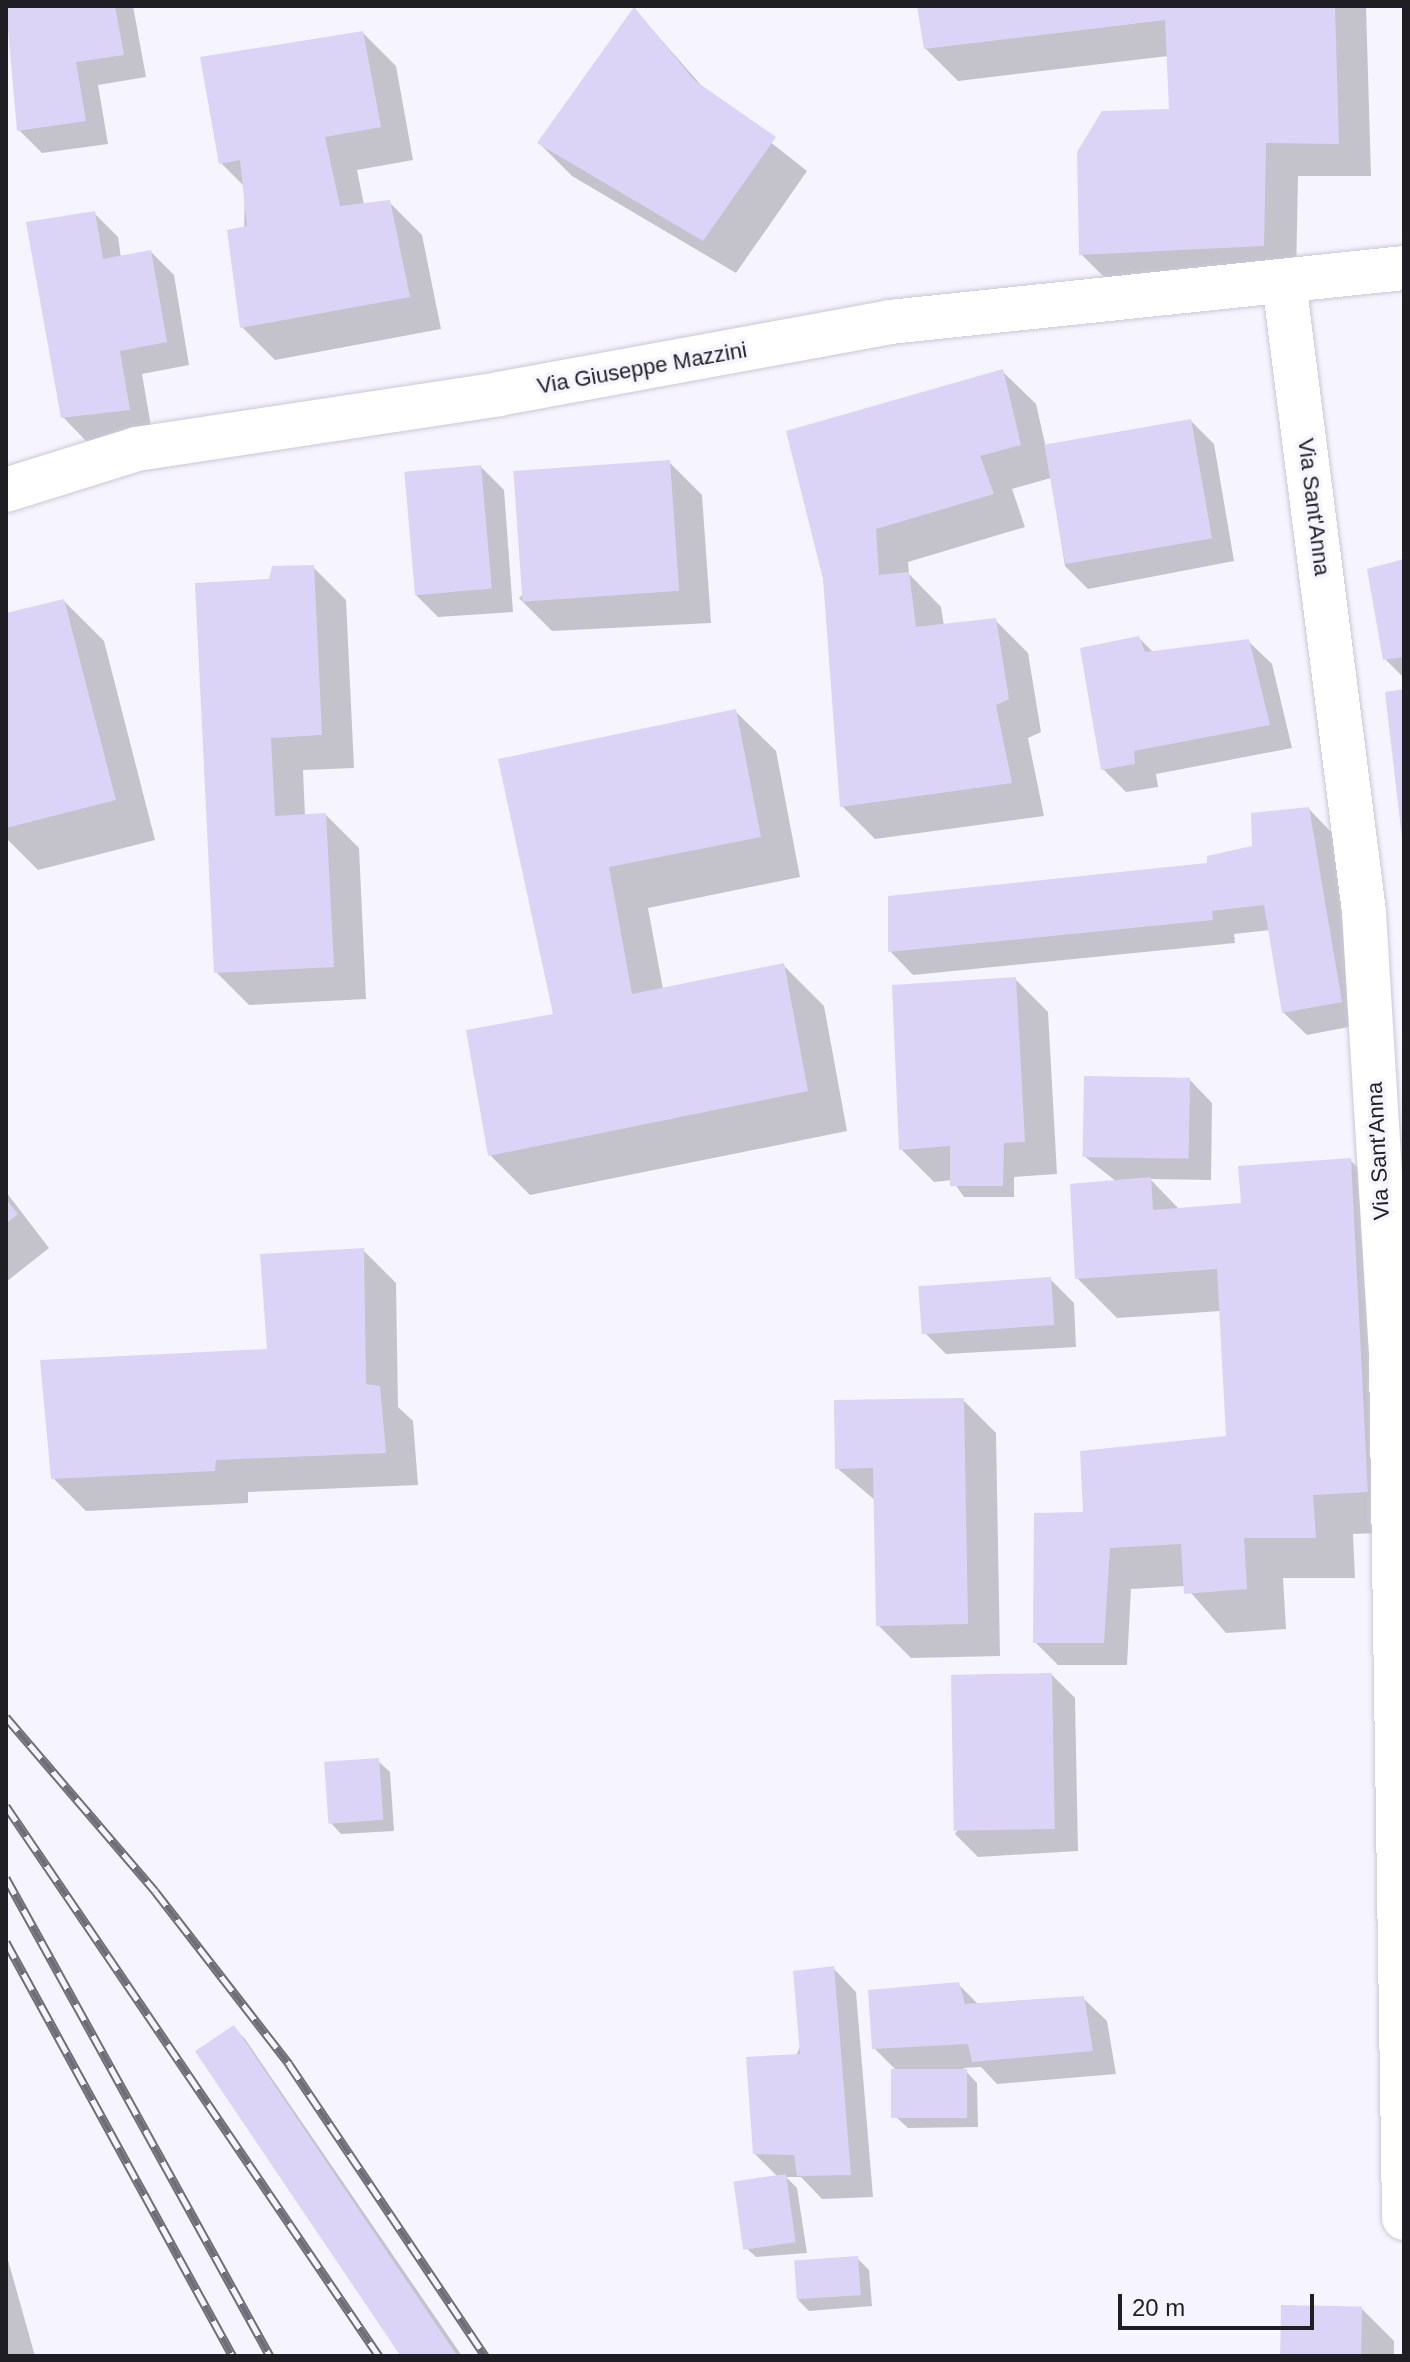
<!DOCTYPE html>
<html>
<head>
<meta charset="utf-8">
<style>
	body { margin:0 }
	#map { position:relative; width:1410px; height:2362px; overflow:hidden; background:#f6f4fe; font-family:Helvetica,sans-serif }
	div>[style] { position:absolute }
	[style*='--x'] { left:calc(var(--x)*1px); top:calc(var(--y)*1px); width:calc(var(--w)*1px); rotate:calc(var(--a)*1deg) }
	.shadow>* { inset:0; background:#0003 }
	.building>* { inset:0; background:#dcd4f6; transform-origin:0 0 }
	.roads { filter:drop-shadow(0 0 2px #cbc7d7) drop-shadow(0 0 2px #cbc7d7) }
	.minor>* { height:44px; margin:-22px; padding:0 22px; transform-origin:22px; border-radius:22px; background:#fff }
	.rail>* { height:9px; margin-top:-4.5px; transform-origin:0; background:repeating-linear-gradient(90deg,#f6f4fe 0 18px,#6f6d75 0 36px); box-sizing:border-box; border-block:2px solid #6f6d75 }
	span { translate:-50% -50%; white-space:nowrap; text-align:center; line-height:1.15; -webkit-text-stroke:7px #f6f4fe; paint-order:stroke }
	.street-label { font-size:22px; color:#1f1e24 }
	.frame { position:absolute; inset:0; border:8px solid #1f1e24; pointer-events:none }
	.scale { position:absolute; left:1118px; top:2294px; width:196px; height:36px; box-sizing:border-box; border:4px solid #1f1e24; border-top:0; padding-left:10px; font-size:24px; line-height:28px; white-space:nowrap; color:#1f1e24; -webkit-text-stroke:6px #f6f4fe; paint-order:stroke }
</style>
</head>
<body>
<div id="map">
	<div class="shadow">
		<div style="clip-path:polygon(6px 6px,133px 6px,146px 77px,98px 85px,108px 144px,42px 153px,19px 130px)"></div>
		<div style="clip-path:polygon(919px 6px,1366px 6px,1371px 176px,1298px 176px,1296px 279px,1114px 287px,1081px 254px,1171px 111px,1168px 56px,958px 81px,925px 48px)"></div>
		<div style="clip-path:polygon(635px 10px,707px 92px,807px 171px,736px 273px,572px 176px,539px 143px)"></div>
		<div style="clip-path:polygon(363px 33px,396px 66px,413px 160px,357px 170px,364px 205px,389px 202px,422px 235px,441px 329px,275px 360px,242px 327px,245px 187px,221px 163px)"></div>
		<div style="clip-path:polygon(94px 213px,118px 237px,121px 258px,151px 252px,174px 275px,189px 365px,142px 374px,152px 432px,86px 441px,63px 417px)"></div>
		<div style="clip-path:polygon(1003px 372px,1036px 404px,1046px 448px,1191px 421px,1214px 444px,1234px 561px,1088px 589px,1065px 566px,1051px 478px,1012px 489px,1025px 527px,908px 562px,909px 574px,941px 607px,944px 626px,995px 620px,1028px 653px,1041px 732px,1028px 738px,1044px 816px,875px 839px,842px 806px,825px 579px)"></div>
		<div style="clip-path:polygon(669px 462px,702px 495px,711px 623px,552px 631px,519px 598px)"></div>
		<div style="clip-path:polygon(481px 467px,504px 490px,513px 612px,438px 617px,415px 594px)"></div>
		<div style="clip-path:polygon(1404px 561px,1404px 678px,1385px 659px)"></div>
		<div style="clip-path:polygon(313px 567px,346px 600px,354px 768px,303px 770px,305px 816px,326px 815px,359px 848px,366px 999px,249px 1005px,216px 972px,271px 581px)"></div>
		<div style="clip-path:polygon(64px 601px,104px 641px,155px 840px,38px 870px,6px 838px,6px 615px)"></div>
		<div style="clip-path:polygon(1139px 638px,1154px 653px,1248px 641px,1272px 664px,1292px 748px,1156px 774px,1158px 787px,1126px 792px,1103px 769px)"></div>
		<div style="clip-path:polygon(735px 711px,776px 751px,800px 877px,648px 908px,663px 989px,783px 965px,824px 1006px,847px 1131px,530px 1195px,490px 1155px,555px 1016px,501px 760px)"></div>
		<div style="clip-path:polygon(1309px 809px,1332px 833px,1364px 1024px,1307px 1035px,1283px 1012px,1270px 930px,1234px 934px,1235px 943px,913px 975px,890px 951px,1209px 865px,1254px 848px)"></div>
		<div style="clip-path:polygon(1015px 979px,1048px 1012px,1057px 1174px,1014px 1177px,1014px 1197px,964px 1197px,952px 1180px,934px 1182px,901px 1149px)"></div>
		<div style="clip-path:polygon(1189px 1079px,1212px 1103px,1211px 1180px,1150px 1179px,1180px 1210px,1243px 1205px,1350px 1160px,1390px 1200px,1404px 1532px,1353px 1534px,1355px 1578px,1283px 1578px,1286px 1629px,1226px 1633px,1185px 1586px,1131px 1589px,1127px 1665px,1058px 1665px,1035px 1642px,1085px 1514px,1228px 1438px,1221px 1311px,1117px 1318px,1077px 1278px,1117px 1182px,1084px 1156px)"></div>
		<div style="clip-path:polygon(6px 1192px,49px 1248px,6px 1282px)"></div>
		<div style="clip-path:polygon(363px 1250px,396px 1283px,398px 1407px,413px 1421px,418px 1485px,248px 1492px,248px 1503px,86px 1511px,53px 1478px,269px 1351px)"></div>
		<div style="clip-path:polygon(1050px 1279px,1074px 1303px,1076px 1347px,946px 1354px,923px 1331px)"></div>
		<div style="clip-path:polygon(963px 1400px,996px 1433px,1000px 1656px,911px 1658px,878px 1625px,876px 1501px,837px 1468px)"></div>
		<div style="clip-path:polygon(1052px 1675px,1075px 1698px,1078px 1851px,978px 1857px,955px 1834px)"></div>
		<div style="clip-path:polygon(378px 1761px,390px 1772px,394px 1831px,341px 1834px,330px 1822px)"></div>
		<div style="clip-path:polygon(833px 1968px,856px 1992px,873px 2197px,822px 2199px,801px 2177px,786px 2177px,797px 2188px,807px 2253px,756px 2257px,744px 2246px,778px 2177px,755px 2154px)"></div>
		<div style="clip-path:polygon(958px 1984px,979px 2005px,1083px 1998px,1107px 2021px,1116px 2074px,997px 2084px,981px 2067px,963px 2068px,977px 2083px,978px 2127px,908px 2128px,896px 2117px,897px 2071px,874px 2048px)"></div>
		<div style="clip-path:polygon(233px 2027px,245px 2039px,462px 2356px,404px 2356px)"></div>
		<div style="clip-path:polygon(6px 2253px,35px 2356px,6px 2356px)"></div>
		<div style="clip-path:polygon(857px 2258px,869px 2270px,872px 2306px,809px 2311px,798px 2300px)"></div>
		<div style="clip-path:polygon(1361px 2308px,1394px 2341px,1394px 2356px,1282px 2356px)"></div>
	</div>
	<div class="building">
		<div style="clip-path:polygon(6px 6px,115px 6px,124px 55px,76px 62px,86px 121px,17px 131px)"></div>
		<div style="clip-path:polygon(917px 6px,1335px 6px,1339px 144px,1266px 143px,1264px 246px,1079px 255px,1077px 152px,1102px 111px,1169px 109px,1165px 20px,924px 49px)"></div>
		<div style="clip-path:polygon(634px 7px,694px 80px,776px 137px,703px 241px,537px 143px)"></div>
		<div style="clip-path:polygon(363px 31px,381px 127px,325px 137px,340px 206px,390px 200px,410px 297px,240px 328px,227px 230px,247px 226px,240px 160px,219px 164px,200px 57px)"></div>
		<div style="clip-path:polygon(95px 211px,103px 259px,151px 250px,167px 342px,120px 351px,130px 410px,61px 418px,26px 222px)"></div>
		<div style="clip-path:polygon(1003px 369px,1021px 445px,980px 456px,994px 494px,876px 529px,879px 575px,909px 572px,916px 627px,996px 618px,1009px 699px,996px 705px,1012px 783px,840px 807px,823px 579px,786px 431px)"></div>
		<div style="left:1191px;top:419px;width:121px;height:149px;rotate:80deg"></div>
		<div style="left:670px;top:460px;width:131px;height:157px;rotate:86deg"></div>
		<div style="left:481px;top:465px;width:124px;height:77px;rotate:85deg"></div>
		<div style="clip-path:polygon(1404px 559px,1404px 657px,1383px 660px,1367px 569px)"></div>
		<div style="clip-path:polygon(314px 565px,322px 735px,271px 738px,275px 816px,326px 813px,334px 967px,214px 973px,195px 583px,269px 579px,272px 566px)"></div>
		<div style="clip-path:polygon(64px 599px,116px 800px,6px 828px,6px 613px)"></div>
		<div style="clip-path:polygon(1139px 636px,1145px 652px,1249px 639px,1270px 725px,1134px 751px,1135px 764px,1101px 770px,1080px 648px)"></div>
		<div style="clip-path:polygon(1404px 689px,1404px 838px,1402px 838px,1385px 692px)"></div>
		<div style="clip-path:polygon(736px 709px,761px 837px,609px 867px,632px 994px,784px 963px,808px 1091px,488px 1156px,466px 1030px,553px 1014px,498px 759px)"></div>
		<div style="clip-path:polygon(1309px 807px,1342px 1002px,1282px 1013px,1264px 905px,1212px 911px,1213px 920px,888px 952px,888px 896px,1207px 863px,1207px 856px,1252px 846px,1251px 813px)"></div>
		<div style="clip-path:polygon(1016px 977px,1025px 1142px,1004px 1143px,1003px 1186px,950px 1186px,950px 1146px,899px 1150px,892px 985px)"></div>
		<div style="left:1084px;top:1076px;width:106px;height:81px;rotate:1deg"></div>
		<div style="clip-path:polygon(1351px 1158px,1368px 1492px,1313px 1495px,1316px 1538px,1244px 1538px,1247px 1589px,1184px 1594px,1181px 1544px,1110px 1548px,1104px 1643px,1033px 1643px,1034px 1513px,1083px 1512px,1080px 1451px,1226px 1436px,1217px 1269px,1075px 1279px,1070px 1184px,1151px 1177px,1153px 1210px,1241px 1203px,1238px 1166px)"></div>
		<div style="clip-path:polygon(6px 1199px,18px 1214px,6px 1224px)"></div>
		<div style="clip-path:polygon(364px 1248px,366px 1384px,380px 1386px,386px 1453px,216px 1460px,215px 1471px,51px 1479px,40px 1360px,267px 1349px,260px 1254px)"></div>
		<div style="left:1051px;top:1277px;width:48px;height:133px;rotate:86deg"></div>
		<div style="clip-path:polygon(964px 1398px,968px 1624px,876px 1626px,873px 1468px,835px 1469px,834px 1400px)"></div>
		<div style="left:1052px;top:1673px;width:156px;height:101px;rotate:89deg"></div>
		<div style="left:379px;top:1758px;width:62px;height:55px;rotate:86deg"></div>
		<div style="clip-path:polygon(834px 1966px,851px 2175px,797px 2176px,794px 2155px,753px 2154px,746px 2057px,800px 2054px,793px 1971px)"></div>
		<div style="clip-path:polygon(959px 1982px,965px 2004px,1084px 1996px,1093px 2051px,972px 2062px,968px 2044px,872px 2049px,868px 1990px)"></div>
		<div style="left:234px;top:2025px;width:401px;height:47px;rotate:56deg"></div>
		<div style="left:891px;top:2069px;width:76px;height:49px"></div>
		<div style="left:786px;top:2174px;width:69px;height:53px;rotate:82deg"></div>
		<div style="left:858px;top:2256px;width:39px;height:64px;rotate:86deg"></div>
		<div style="left:1281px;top:2305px;width:81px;height:51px;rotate:1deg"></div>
	</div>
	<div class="roads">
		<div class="minor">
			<div style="--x:1284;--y:282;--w:635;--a:82.76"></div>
			<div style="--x:1364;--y:912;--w:447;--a:86.5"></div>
			<div style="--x:1391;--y:1358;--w:860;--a:89.13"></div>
			<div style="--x:6;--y:490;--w:137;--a:-17.4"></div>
			<div style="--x:137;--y:449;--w:366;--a:-8.6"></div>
			<div style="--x:499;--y:394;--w:398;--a:-10.4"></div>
			<div style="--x:890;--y:322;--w:517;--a:-6"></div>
		</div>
	</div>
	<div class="rail">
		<div style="--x:6;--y:1717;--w:229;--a:49.4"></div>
		<div style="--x:155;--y:1891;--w:219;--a:52.2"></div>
		<div style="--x:289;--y:2064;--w:352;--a:56.1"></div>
		<div style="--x:6;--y:1806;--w:665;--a:55.86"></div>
		<div style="--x:6;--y:1878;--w:546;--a:61.09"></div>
		<div style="--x:6;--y:1942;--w:472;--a:61.3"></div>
	</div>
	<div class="street-label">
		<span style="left:642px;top:368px;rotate:-10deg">Via Giuseppe Mazzini</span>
		<span style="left:1314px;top:507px;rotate:83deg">Via Sant'Anna</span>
		<span style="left:1378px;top:1151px;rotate:-93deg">Via Sant'Anna</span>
	</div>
	<div class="frame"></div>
	<div class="scale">20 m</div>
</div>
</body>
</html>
